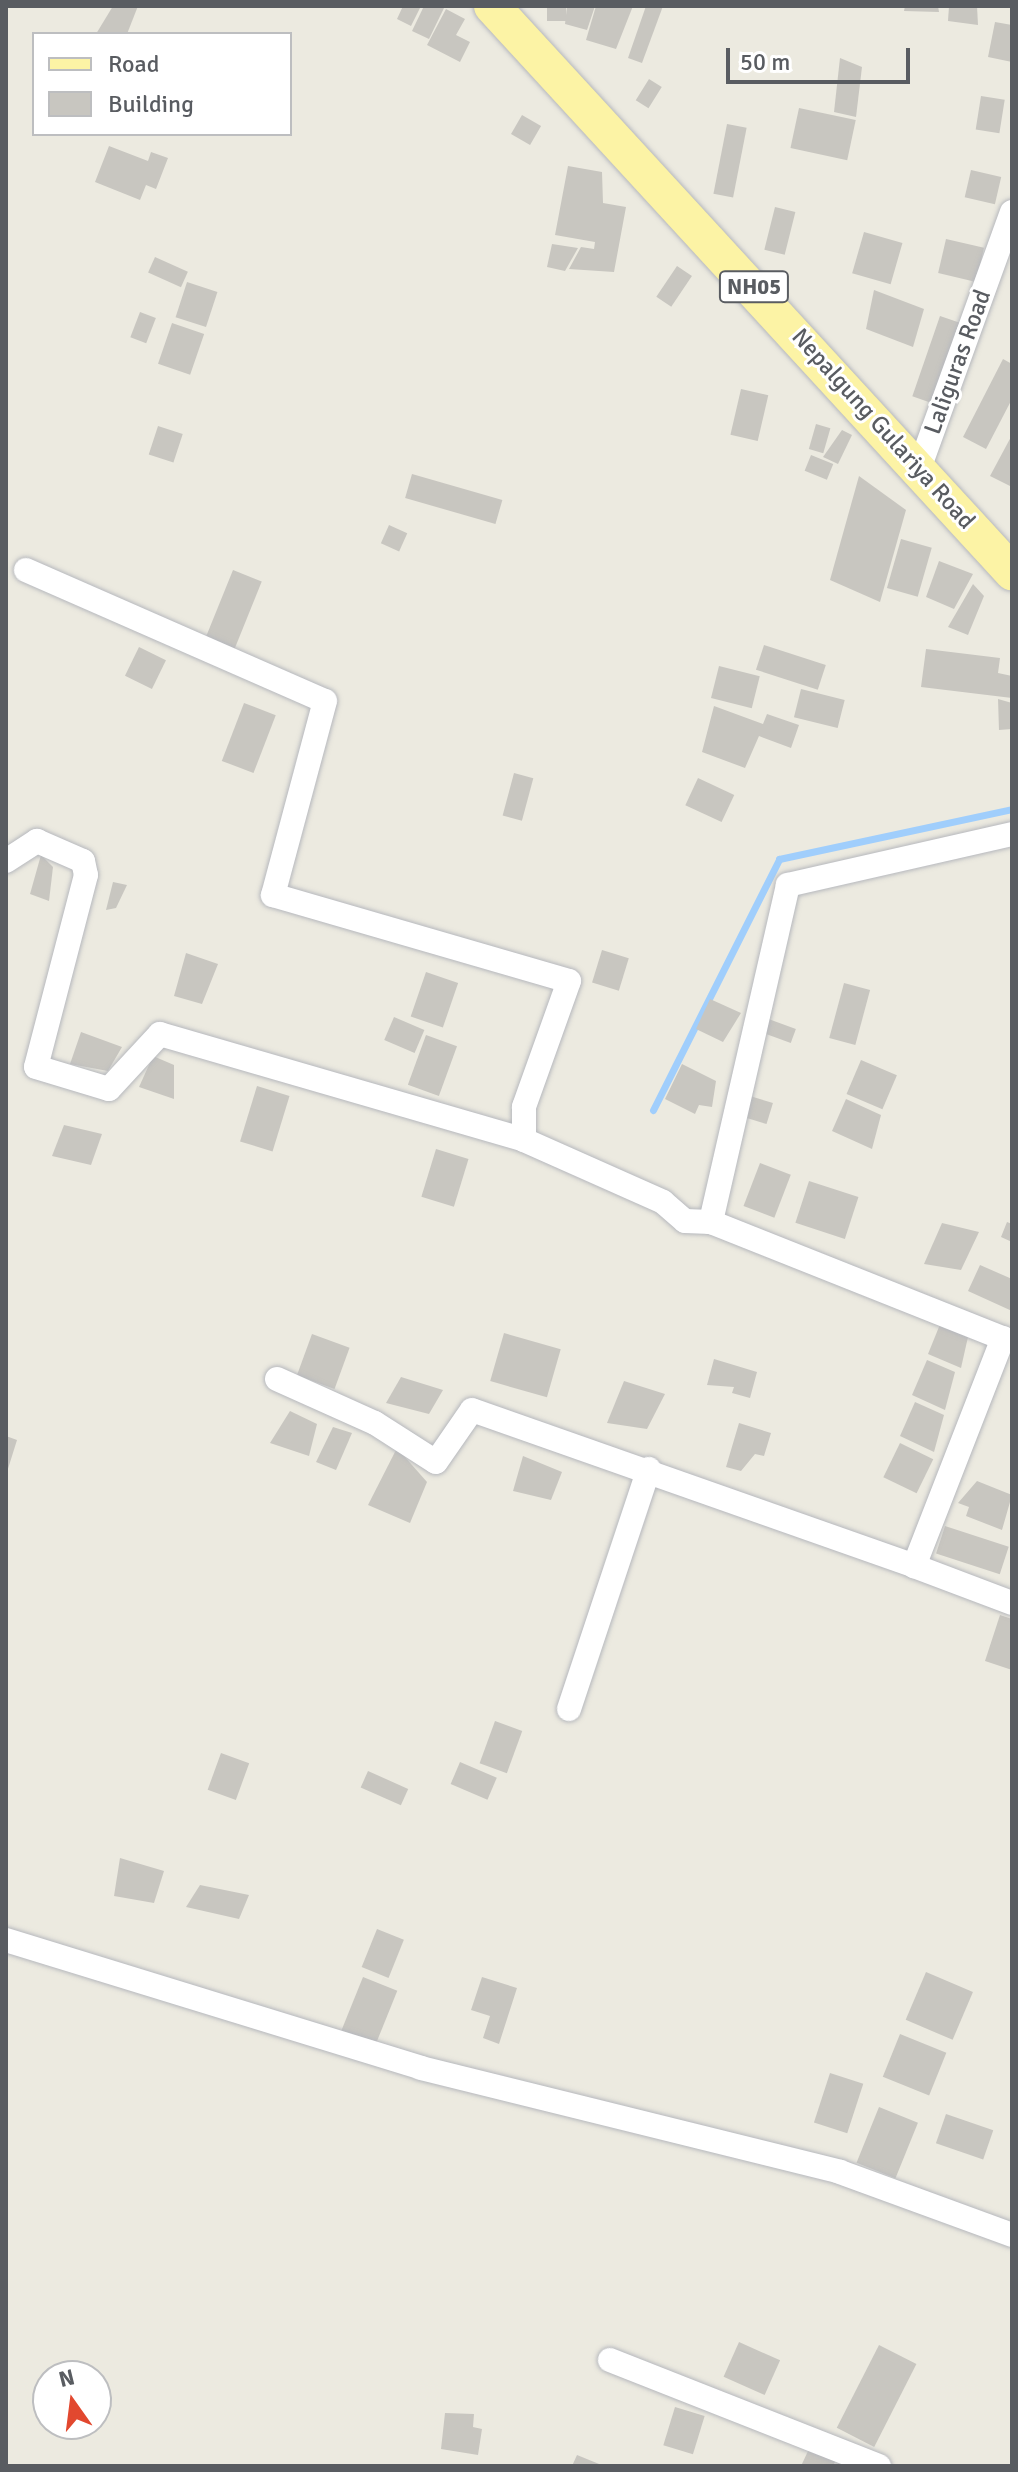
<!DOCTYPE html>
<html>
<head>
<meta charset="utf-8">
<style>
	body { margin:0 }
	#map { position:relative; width:1018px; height:2472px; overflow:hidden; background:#eceae0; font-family:Signika,sans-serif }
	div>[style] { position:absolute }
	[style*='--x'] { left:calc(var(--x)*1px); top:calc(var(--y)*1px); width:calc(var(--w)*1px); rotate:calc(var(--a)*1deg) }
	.stream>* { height:7px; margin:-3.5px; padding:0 3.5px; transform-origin:3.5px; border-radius:3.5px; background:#a0cefc }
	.building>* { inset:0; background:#c8c6c0; transform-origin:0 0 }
	.roads { filter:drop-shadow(0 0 2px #b6b8bd) drop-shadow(0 0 2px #b6b8bd) }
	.street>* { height:24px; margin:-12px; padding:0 12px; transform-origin:12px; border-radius:12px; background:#fff }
	.primary>* { height:36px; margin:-18px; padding:0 18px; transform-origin:18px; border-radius:18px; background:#fcf3a5 }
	span { translate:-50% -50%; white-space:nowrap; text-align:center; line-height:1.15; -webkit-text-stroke:6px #fff; paint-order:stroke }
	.shield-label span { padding:2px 6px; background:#fff; border:2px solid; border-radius:6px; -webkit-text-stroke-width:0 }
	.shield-label { font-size:22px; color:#595c61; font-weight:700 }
	.street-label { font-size:24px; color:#595c61 }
	.frame { position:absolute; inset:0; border:8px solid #595c61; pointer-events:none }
	.legend { position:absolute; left:32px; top:32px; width:260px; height:104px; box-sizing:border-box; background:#fff; border:2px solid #bdbec0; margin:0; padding:10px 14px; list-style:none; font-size:24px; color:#595c61 }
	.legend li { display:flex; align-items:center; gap:16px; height:40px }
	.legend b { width:40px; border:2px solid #bdbec0 }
	.north { position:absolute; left:32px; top:2360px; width:80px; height:80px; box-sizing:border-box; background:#fff; border:2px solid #bdbec0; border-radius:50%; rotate:346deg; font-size:22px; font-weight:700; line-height:32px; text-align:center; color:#595c61 }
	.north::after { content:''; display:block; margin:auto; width:28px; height:36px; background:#e2482f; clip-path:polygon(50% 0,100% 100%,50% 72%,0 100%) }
	.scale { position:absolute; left:726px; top:48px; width:184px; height:36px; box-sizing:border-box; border:4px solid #595c61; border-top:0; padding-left:10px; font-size:24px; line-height:28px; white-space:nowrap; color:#595c61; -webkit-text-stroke:6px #fff; paint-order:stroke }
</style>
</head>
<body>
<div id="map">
	<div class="stream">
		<div style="--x:653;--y:1110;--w:281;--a:-63.3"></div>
		<div style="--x:779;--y:859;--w:238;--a:-12.1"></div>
	</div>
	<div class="building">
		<div style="clip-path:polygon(113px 6px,138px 6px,127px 34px,96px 34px)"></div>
		<div style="clip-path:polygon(403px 6px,421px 6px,411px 26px,397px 19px)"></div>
		<div style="clip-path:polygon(424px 6px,444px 8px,429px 39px,412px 31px)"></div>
		<div style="left:547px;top:6px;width:19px;height:15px"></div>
		<div style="clip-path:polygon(567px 6px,595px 6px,587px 30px,565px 24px)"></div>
		<div style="clip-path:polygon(596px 6px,633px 6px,616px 49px,586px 40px)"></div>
		<div style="clip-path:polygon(646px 6px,663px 6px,642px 63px,628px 58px)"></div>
		<div style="clip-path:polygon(905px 6px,938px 6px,939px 12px,904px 11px)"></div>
		<div style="clip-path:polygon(949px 6px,977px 6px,978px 25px,948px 21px)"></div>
		<div style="clip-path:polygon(446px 9px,465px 19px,456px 35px,470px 42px,460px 62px,427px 45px)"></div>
		<div style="clip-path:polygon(995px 22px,1012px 25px,1012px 62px,988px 57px)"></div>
		<div style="clip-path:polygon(840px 58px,862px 67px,856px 117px,834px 112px)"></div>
		<div style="left:649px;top:79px;width:15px;height:25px;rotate:32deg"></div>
		<div style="left:981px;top:96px;width:24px;height:34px;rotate:9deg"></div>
		<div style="left:799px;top:108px;width:58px;height:41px;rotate:12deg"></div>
		<div style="left:522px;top:115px;width:22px;height:22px;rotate:30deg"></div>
		<div style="left:727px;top:124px;width:20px;height:71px;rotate:11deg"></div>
		<div style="clip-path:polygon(109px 146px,148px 161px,151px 152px,168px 158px,156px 189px,146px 185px,140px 200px,95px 182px)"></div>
		<div style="clip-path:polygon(568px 166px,602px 172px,603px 203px,626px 207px,614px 272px,569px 269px,581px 247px,594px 249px,595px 242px,555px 235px)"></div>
		<div style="left:971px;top:170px;width:31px;height:28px;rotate:13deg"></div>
		<div style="left:775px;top:207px;width:21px;height:44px;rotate:14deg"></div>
		<div style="left:864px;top:232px;width:40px;height:43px;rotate:16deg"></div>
		<div style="left:946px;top:239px;width:39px;height:35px;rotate:13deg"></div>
		<div style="clip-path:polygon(552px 244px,578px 248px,565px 271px,547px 267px)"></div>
		<div style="left:155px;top:257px;width:36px;height:17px;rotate:24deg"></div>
		<div style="left:677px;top:266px;width:18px;height:37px;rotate:34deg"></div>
		<div style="left:187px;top:282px;width:32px;height:37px;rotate:18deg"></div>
		<div style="clip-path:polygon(874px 290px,924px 309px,913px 347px,866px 329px)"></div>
		<div style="left:140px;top:312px;width:17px;height:27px;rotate:21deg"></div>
		<div style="left:940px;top:316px;width:21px;height:85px;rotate:19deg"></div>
		<div style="left:172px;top:323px;width:34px;height:43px;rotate:19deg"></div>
		<div style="clip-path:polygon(1003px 359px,1012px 364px,1012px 399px,986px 449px,963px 437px)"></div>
		<div style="left:741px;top:389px;width:28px;height:47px;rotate:13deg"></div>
		<div style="left:816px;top:424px;width:15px;height:26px;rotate:16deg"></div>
		<div style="left:158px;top:426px;width:26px;height:30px;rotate:18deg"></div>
		<div style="clip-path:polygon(842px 430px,852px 435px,838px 464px,823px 457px)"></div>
		<div style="clip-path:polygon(1012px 435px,1012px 487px,990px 476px)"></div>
		<div style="left:811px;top:455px;width:24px;height:17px;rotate:22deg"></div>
		<div style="left:412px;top:474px;width:94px;height:25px;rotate:16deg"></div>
		<div style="clip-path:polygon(859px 476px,906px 510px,880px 602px,830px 580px)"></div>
		<div style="left:389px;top:525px;width:20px;height:20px;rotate:24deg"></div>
		<div style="left:901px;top:539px;width:32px;height:51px;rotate:16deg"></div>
		<div style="clip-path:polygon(939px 561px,973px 574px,954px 609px,926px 597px)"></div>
		<div style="left:233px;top:570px;width:31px;height:78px;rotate:22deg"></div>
		<div style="clip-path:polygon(973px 584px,984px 596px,968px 635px,948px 627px)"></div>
		<div style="left:764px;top:645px;width:65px;height:26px;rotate:18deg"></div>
		<div style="left:139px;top:647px;width:30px;height:32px;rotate:26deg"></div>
		<div style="clip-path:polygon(926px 649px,1000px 658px,998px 673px,1012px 676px,1012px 698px,921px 687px)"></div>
		<div style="left:719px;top:666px;width:42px;height:33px;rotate:14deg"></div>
		<div style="left:801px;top:689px;width:45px;height:29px;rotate:14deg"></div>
		<div style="clip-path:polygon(998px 699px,1012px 703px,1012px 729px,999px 730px)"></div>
		<div style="left:244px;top:703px;width:34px;height:62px;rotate:21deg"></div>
		<div style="clip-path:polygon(714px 706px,763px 724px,767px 714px,799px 725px,791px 748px,759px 736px,745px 768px,702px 752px)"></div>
		<div style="left:514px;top:773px;width:20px;height:44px;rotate:15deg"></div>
		<div style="left:698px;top:778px;width:40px;height:30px;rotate:25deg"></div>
		<div style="clip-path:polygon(41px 855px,53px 867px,49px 901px,30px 894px)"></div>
		<div style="clip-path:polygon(113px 882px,127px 885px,116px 908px,106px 910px)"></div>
		<div style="left:602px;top:950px;width:28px;height:34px;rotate:17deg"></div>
		<div style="clip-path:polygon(186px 953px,218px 964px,202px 1004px,174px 996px)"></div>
		<div style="left:426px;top:972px;width:34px;height:47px;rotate:19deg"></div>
		<div style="left:844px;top:983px;width:27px;height:57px;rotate:15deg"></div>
		<div style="clip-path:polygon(710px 999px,741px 1013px,723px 1042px,696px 1029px)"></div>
		<div style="left:394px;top:1017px;width:33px;height:25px;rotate:23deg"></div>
		<div style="left:763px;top:1017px;width:35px;height:15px;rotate:20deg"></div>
		<div style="clip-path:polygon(81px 1032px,122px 1047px,108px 1071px,70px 1064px)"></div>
		<div style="left:426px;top:1035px;width:33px;height:53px;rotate:20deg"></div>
		<div style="clip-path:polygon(153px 1056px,174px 1065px,174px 1099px,139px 1087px)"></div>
		<div style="left:861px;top:1060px;width:39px;height:37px;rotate:23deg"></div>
		<div style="clip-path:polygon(682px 1064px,716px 1081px,712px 1107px,699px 1105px,695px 1114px,665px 1099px)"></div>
		<div style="left:257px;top:1086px;width:34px;height:58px;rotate:17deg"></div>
		<div style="left:750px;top:1096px;width:24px;height:22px;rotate:17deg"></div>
		<div style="clip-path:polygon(846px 1099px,881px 1115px,872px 1149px,832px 1131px)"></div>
		<div style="clip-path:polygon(64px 1125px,102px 1134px,91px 1165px,52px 1156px)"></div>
		<div style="left:436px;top:1149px;width:34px;height:50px;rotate:17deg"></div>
		<div style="left:760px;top:1163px;width:33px;height:46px;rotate:21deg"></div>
		<div style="left:809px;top:1181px;width:52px;height:44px;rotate:18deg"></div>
		<div style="clip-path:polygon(1007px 1222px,1012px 1224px,1012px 1242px,1001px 1237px)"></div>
		<div style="clip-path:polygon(942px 1223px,979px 1232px,961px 1270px,924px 1264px)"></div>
		<div style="clip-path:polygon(980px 1265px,1012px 1279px,1012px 1311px,968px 1291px)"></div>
		<div style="clip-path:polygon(943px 1317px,970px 1328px,961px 1368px,928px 1354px)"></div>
		<div style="left:504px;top:1333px;width:59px;height:50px;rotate:16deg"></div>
		<div style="left:312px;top:1334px;width:40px;height:44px;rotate:20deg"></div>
		<div style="clip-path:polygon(714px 1359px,757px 1372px,750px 1398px,732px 1393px,734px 1387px,707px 1385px)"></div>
		<div style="clip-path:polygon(927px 1360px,955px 1372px,945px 1410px,912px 1395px)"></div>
		<div style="clip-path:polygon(401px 1377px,443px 1390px,429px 1414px,386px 1403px)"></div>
		<div style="clip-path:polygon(624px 1381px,665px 1394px,647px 1429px,607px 1423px)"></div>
		<div style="clip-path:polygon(915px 1402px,944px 1415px,934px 1452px,900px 1436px)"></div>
		<div style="clip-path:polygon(290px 1411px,317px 1424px,309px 1456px,270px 1443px)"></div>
		<div style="clip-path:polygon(739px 1423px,771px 1433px,764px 1456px,755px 1454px,741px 1471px,726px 1467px)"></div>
		<div style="clip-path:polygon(333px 1427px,352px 1433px,336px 1470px,316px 1462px)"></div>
		<div style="clip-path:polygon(6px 1436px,17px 1440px,7px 1472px,6px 1472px)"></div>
		<div style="left:900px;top:1443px;width:37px;height:38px;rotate:26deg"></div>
		<div style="clip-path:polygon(397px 1448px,427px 1482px,410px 1523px,368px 1505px)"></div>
		<div style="clip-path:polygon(523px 1456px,562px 1472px,551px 1500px,513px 1491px)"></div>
		<div style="clip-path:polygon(977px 1481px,1012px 1495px,1002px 1530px,966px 1516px,969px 1507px,958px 1503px)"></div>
		<div style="left:945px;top:1526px;width:67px;height:29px;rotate:18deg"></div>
		<div style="clip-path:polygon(1000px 1615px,1012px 1619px,1012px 1670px,985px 1661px)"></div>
		<div style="left:495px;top:1721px;width:29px;height:45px;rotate:20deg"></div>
		<div style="left:221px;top:1753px;width:30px;height:39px;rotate:20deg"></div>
		<div style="left:460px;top:1762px;width:40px;height:24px;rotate:23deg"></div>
		<div style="left:368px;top:1771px;width:44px;height:18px;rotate:24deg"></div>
		<div style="clip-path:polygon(120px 1858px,164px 1871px,154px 1903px,114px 1896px)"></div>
		<div style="clip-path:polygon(200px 1885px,249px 1895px,239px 1919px,186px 1907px)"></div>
		<div style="left:377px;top:1929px;width:29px;height:41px;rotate:22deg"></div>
		<div style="left:926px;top:1972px;width:51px;height:52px;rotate:23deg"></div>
		<div style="left:363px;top:1977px;width:37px;height:59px;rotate:22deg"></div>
		<div style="clip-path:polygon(482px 1977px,517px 1988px,499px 2044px,483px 2038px,490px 2016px,471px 2010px)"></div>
		<div style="left:900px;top:2034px;width:50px;height:46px;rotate:22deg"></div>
		<div style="left:830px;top:2073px;width:35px;height:52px;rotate:18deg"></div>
		<div style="left:879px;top:2107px;width:42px;height:60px;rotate:22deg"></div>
		<div style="left:946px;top:2114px;width:50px;height:31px;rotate:19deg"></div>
		<div style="left:739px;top:2342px;width:45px;height:38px;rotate:24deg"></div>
		<div style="left:879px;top:2345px;width:42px;height:93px;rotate:27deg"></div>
		<div style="left:675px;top:2407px;width:31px;height:40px;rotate:17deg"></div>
		<div style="clip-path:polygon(445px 2413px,474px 2414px,473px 2427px,482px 2429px,478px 2455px,441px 2449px)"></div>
		<div style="clip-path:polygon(809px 2449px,836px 2460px,833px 2466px,801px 2466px)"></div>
		<div style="clip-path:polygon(577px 2455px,604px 2466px,572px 2466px)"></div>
	</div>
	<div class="roads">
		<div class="street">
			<div style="--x:920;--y:466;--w:270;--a:-70.1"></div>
			<div style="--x:26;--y:570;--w:326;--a:23.7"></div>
			<div style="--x:325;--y:701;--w:201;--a:105"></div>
			<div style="--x:273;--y:895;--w:308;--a:16.2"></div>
			<div style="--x:569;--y:981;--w:134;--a:109.7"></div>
			<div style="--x:524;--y:1107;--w:33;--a:90"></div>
			<div style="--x:1012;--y:834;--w:230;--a:167.2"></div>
			<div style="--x:788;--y:885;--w:346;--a:102.9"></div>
			<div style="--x:711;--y:1222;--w:314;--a:21.7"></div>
			<div style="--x:1003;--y:1338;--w:245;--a:111.3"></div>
			<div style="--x:914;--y:1566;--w:105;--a:20.7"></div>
			<div style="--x:6;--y:861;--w:37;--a:-33"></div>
			<div style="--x:37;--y:841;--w:50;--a:23.5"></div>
			<div style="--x:83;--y:861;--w:14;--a:78"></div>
			<div style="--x:86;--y:875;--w:198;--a:104.6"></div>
			<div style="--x:36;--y:1067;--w:76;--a:16.8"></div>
			<div style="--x:109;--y:1089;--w:75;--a:-47.2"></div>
			<div style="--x:160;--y:1034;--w:379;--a:16.2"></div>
			<div style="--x:524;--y:1140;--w:152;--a:24"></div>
			<div style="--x:663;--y:1202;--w:29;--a:41"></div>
			<div style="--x:685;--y:1221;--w:26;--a:2"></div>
			<div style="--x:277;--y:1379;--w:107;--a:24.2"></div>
			<div style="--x:375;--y:1423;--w:72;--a:32.6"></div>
			<div style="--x:436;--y:1462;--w:63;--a:-55.3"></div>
			<div style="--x:472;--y:1410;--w:469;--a:19.4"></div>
			<div style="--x:569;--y:1709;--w:253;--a:-71.6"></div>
			<div style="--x:6;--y:1940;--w:434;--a:17.1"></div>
			<div style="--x:421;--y:2068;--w:432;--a:13.9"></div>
			<div style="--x:840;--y:2172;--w:183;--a:20.1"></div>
			<div style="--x:610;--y:2360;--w:289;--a:21.5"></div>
		</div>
		<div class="primary">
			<div style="--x:492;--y:6;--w:769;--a:47.43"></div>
		</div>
	</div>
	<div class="shield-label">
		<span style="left:754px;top:287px">NH05</span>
	</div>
	<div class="street-label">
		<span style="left:958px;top:362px;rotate:-70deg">Laliguras Road</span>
		<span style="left:883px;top:429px;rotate:48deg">Nepalgung Gulariya Road</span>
	</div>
	<div class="frame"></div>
	<ul class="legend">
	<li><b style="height:10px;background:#fcf3a5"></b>Road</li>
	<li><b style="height:22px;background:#c8c6c0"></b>Building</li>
	</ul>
	<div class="north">N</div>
	<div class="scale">50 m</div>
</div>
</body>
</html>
